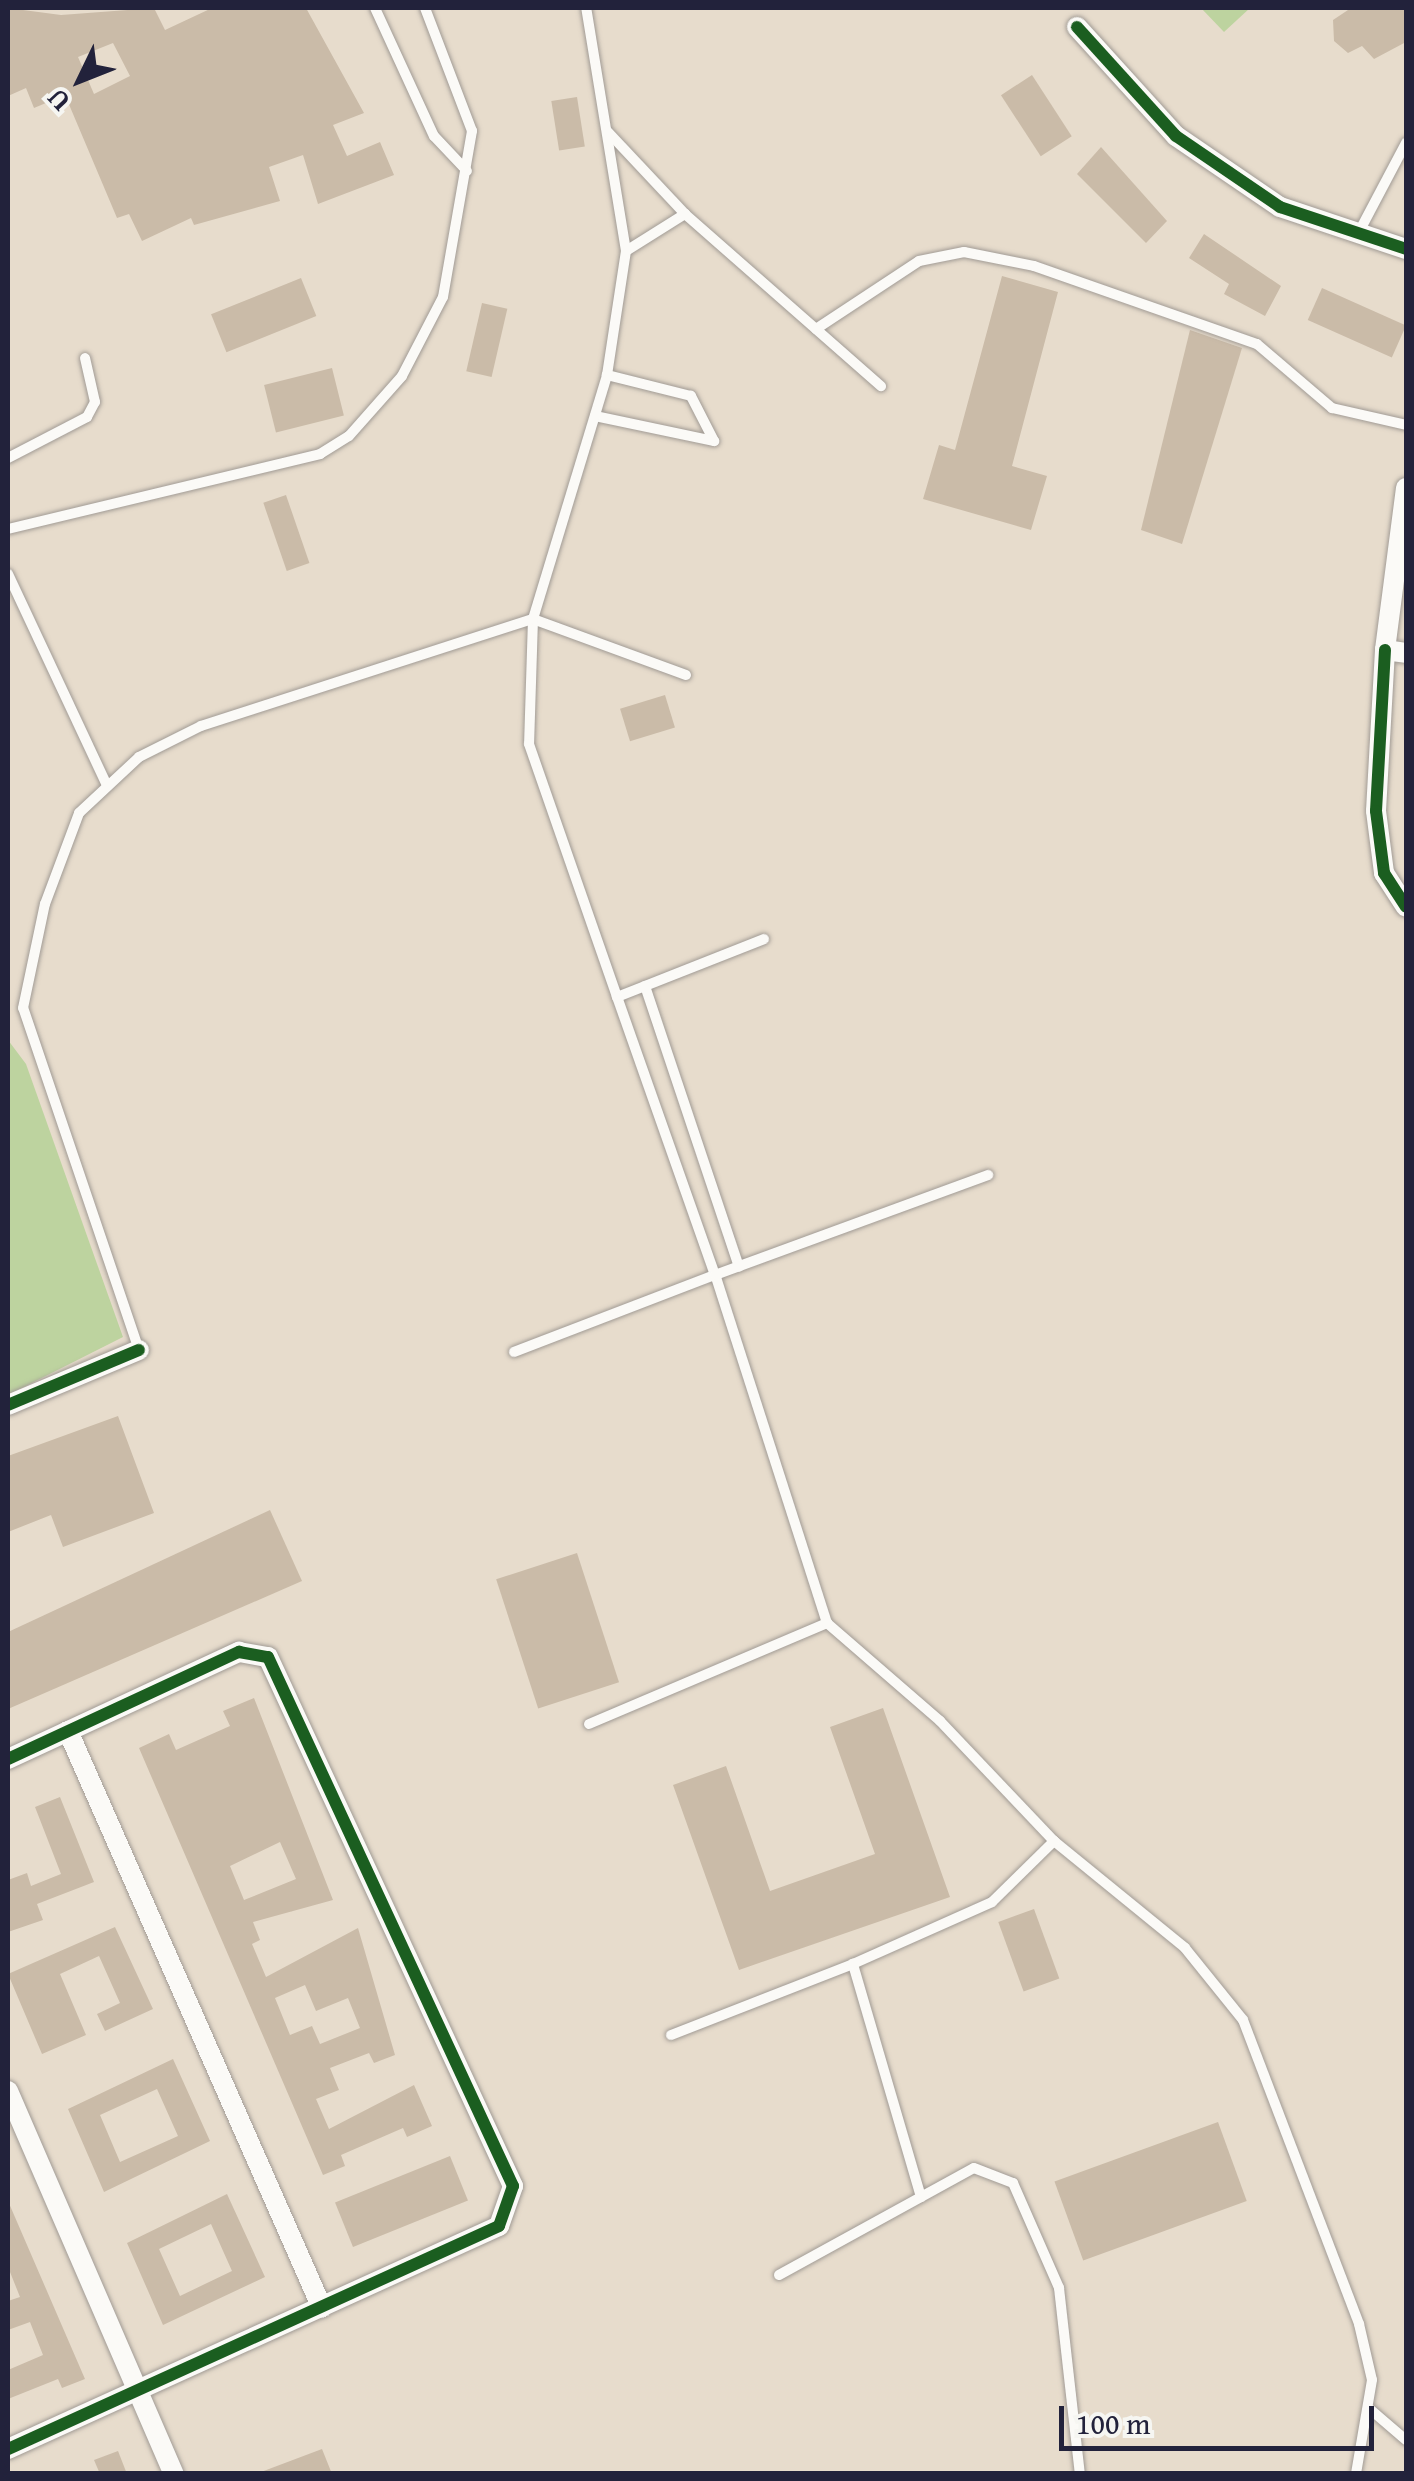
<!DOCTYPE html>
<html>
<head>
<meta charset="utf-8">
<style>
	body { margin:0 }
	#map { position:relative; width:1414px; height:2481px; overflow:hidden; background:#e7dccc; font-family:"Gentium Book Plus",serif }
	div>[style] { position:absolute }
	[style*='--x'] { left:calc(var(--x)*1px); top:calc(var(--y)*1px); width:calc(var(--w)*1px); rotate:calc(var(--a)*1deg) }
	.green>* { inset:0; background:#bdd39f }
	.building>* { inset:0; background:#cabba8; transform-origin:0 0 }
	.roads { filter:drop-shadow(0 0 2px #a19b95) drop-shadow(0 0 2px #a19b95) }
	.lane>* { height:10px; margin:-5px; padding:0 5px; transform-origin:5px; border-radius:5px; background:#fbfaf7 }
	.street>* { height:20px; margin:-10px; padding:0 10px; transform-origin:10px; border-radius:10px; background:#fbfaf7 }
	.cycleway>* { height:12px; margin:-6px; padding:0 6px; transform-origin:6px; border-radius:6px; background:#1b5e20 }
	span { translate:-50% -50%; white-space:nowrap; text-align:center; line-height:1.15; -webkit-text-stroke:10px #f6f6f2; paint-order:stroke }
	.frame { position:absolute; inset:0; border:10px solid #22223b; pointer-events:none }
	.north { position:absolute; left:30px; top:30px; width:100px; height:100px; -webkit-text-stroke:8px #f6f6f2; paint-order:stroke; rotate:227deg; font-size:28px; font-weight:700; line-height:40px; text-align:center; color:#22223b }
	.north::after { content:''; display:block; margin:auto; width:35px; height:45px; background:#22223b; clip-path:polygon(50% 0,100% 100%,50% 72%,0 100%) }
	.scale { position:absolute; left:1059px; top:2406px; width:315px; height:45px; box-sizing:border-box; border:5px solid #22223b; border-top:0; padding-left:12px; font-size:30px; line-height:35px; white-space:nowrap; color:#22223b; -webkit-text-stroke:8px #f6f6f2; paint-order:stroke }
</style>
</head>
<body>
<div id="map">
	<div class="green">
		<div style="clip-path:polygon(1201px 8px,1250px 8px,1224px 32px)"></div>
		<div style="clip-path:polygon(8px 1040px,26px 1064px,123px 1337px,8px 1395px)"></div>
	</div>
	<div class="building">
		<div style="clip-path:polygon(evenodd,8px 8px,61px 15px,154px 8px,165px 30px,212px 8px,306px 8px,364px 113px,333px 125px,347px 156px,380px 142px,394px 175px,318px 204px,303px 155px,269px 167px,280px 201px,194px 225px,191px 218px,142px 241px,129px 214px,117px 218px,65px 95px,34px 108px,26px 88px,8px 96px,8px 8px,113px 43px,130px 76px,94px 94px,78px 57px,113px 43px)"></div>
		<div style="clip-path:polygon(1351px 8px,1406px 8px,1406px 42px,1374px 59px,1362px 46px,1348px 53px,1334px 41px,1333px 20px)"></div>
		<div style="left:1032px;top:75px;width:73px;height:37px;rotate:57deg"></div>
		<div style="left:577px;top:97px;width:50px;height:26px;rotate:81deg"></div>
		<div style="clip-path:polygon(1101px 147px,1167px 221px,1146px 243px,1077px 174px)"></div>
		<div style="clip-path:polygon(1204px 234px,1281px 286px,1265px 316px,1224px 294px,1229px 284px,1189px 258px)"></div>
		<div style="clip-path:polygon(1002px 276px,1058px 292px,1012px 466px,1047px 476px,1031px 530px,923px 499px,939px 445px,955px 450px)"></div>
		<div style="left:301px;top:278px;width:41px;height:97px;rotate:68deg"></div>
		<div style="left:1322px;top:288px;width:92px;height:35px;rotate:24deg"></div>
		<div style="left:482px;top:303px;width:26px;height:70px;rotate:13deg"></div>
		<div style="clip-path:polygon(1190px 330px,1242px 348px,1182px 544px,1141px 530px)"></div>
		<div style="left:332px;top:368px;width:49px;height:70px;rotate:76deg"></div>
		<div style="left:286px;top:495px;width:72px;height:24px;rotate:71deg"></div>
		<div style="left:665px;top:695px;width:34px;height:47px;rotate:73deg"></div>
		<div style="clip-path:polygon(118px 1416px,154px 1513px,63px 1547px,51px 1515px,8px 1532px,8px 1456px)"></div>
		<div style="clip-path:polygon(270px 1510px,302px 1581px,8px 1709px,8px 1632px)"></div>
		<div style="left:577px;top:1553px;width:136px;height:85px;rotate:72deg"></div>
		<div style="clip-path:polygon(evenodd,254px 1698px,333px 1900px,253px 1922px,260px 1940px,252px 1944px,266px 1977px,358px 1928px,395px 2055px,374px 2063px,369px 2053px,330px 2068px,339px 2090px,316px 2099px,329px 2129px,414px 2085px,432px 2126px,407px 2137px,403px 2128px,341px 2155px,345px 2166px,323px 2175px,139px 1748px,169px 1734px,176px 1750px,230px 1726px,223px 1711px,254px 1698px,280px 1842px,296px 1879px,244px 1900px,230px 1866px,280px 1842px,254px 1698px,305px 1985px,316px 2011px,348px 1998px,360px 2028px,320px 2044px,312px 2026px,290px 2035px,275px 1998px,305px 1985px)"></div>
		<div style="clip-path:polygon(883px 1708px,950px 1897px,739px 1970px,673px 1785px,726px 1766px,770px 1891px,875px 1854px,830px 1727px)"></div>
		<div style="clip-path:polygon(60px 1797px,94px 1882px,37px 1904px,43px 1920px,8px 1932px,8px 1880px,27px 1873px,31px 1886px,61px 1874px,35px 1807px)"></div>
		<div style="left:1034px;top:1909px;width:74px;height:38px;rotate:70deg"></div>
		<div style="clip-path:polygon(115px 1927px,153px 2009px,105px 2031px,97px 2014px,120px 2003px,99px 1956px,60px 1974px,86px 2035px,42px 2054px,8px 1974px)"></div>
		<div style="clip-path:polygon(evenodd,173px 2059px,210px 2141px,104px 2192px,68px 2109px,173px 2059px,157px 2089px,178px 2136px,120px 2162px,100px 2115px,157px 2089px)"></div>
		<div style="left:1218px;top:2122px;width:84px;height:174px;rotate:70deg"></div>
		<div style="left:450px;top:2156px;width:48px;height:124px;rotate:68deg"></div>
		<div style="clip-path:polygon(evenodd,227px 2194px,265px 2277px,163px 2325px,127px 2243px,227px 2194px,211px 2224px,232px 2271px,180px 2296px,159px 2249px,211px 2224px)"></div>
		<div style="clip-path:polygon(8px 2201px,85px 2379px,62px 2388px,58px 2379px,8px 2399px,8px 2370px,43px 2355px,30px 2322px,8px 2330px,8px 2301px,20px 2297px,8px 2267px)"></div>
		<div style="clip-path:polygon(322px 2449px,332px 2474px,261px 2474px,261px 2472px)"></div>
		<div style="clip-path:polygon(118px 2451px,127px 2474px,100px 2474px,94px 2460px)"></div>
	</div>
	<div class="roads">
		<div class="lane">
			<div style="--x:375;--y:8;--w:141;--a:65.3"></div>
			<div style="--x:434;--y:136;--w:48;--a:46.7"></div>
			<div style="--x:608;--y:132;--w:112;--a:46.8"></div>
			<div style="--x:685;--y:214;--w:261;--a:41.3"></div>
			<div style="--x:1359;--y:232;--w:101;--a:-62.2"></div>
			<div style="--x:626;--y:251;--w:70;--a:-32.1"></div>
			<div style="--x:816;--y:329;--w:123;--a:-33.4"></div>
			<div style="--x:919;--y:261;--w:46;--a:-11.3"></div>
			<div style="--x:964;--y:252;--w:71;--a:11.3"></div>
			<div style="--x:1034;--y:266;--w:236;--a:19.3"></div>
			<div style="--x:1257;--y:344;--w:99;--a:40.5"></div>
			<div style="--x:1332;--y:408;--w:76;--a:12.9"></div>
			<div style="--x:595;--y:416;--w:122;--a:11.9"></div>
			<div style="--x:714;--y:441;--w:51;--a:-117.1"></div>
			<div style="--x:691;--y:396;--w:87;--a:-166"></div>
			<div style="--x:8;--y:458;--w:89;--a:-27.4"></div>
			<div style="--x:87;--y:417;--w:17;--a:-62"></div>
			<div style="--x:95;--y:402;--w:45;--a:-102.8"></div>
			<div style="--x:8;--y:529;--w:321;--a:-13.5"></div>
			<div style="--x:320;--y:454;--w:34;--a:-32"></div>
			<div style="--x:349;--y:436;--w:80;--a:-48.5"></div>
			<div style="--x:402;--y:376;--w:89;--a:-62.6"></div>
			<div style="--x:443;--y:297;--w:169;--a:-80.1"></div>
			<div style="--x:472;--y:131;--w:132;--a:-110.9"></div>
			<div style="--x:8;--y:574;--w:233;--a:64.9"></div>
			<div style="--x:686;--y:675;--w:163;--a:-159.9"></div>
			<div style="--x:533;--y:619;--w:125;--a:91.8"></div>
			<div style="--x:529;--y:744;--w:268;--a:70.8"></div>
			<div style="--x:617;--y:997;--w:158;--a:-21.5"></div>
			<div style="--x:645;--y:986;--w:296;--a:71.5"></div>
			<div style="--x:139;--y:1350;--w:361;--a:-108.7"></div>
			<div style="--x:23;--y:1008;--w:106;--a:-78.1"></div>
			<div style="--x:45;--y:904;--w:97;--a:-69.5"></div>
			<div style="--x:79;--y:813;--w:82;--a:-43"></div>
			<div style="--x:139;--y:757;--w:69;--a:-26.6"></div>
			<div style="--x:201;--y:726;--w:349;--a:-17.9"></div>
			<div style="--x:533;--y:619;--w:255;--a:-73.1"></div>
			<div style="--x:607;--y:375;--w:125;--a:-81.3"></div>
			<div style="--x:626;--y:251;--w:246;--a:-99.3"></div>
			<div style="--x:514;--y:1352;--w:215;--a:-21"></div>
			<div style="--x:715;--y:1275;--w:295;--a:-109.4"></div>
			<div style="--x:827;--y:1623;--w:150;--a:40.9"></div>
			<div style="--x:940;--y:1721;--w:166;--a:46.5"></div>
			<div style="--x:1054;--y:1841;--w:169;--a:39.2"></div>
			<div style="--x:1185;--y:1948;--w:92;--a:51.1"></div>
			<div style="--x:1243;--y:2020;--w:325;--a:69.1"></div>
			<div style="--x:1359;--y:2324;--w:57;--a:76.9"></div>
			<div style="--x:1372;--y:2380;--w:95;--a:99.7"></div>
			<div style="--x:589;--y:1724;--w:259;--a:-23"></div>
			<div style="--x:827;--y:1623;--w:366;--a:-107.8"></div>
			<div style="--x:715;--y:1275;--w:291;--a:-20.1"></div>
			<div style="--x:671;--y:2035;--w:195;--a:-21.3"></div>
			<div style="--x:921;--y:2197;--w:243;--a:-106.3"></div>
			<div style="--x:853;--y:1964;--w:152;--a:-24"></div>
			<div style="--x:992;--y:1902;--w:87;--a:-44.5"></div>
			<div style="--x:779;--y:2275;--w:222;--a:-28.8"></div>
			<div style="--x:974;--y:2168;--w:42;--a:21"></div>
			<div style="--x:1013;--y:2183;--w:115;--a:66.3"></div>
			<div style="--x:1059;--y:2288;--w:187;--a:83.6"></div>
			<div style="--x:1371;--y:2410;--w:46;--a:40.6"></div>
		</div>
		<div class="street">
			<div style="--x:1077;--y:27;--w:147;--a:47.8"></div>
			<div style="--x:1176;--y:136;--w:126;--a:34.3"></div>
			<div style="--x:1280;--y:207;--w:133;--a:18.4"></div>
			<div style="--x:1406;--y:488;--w:163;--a:97.4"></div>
			<div style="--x:1385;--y:650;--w:21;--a:8"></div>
			<div style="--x:1385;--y:650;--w:161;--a:93.2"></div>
			<div style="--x:1376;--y:811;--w:63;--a:82.6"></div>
			<div style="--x:1384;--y:873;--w:40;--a:57.1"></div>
			<div style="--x:8;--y:1405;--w:142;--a:-22.8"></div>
			<div style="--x:68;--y:1731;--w:630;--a:66.24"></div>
			<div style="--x:8;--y:1759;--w:255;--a:-24.9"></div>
			<div style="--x:239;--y:1652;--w:29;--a:10"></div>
			<div style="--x:268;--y:1657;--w:583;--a:65.15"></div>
			<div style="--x:513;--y:2186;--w:42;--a:109.3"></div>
			<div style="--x:499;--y:2226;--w:539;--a:155.57"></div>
			<div style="--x:8;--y:2091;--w:417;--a:66.6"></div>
		</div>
	</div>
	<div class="cycleway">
		<div style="--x:1077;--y:27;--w:147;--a:47.8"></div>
		<div style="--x:1176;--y:136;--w:126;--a:34.3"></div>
		<div style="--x:1280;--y:207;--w:133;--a:18.4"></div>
		<div style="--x:1385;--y:650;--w:161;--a:93.2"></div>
		<div style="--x:1376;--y:811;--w:63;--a:82.6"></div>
		<div style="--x:1384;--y:873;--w:40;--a:57.1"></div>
		<div style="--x:8;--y:1405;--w:142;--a:-22.8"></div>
		<div style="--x:8;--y:1759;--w:255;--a:-24.9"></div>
		<div style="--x:239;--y:1652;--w:29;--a:10"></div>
		<div style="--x:268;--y:1657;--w:583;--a:65.15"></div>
		<div style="--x:513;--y:2186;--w:42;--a:109.3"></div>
		<div style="--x:499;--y:2226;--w:539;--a:155.57"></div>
	</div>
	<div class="frame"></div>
	<div class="north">U</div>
	<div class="scale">100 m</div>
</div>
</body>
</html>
